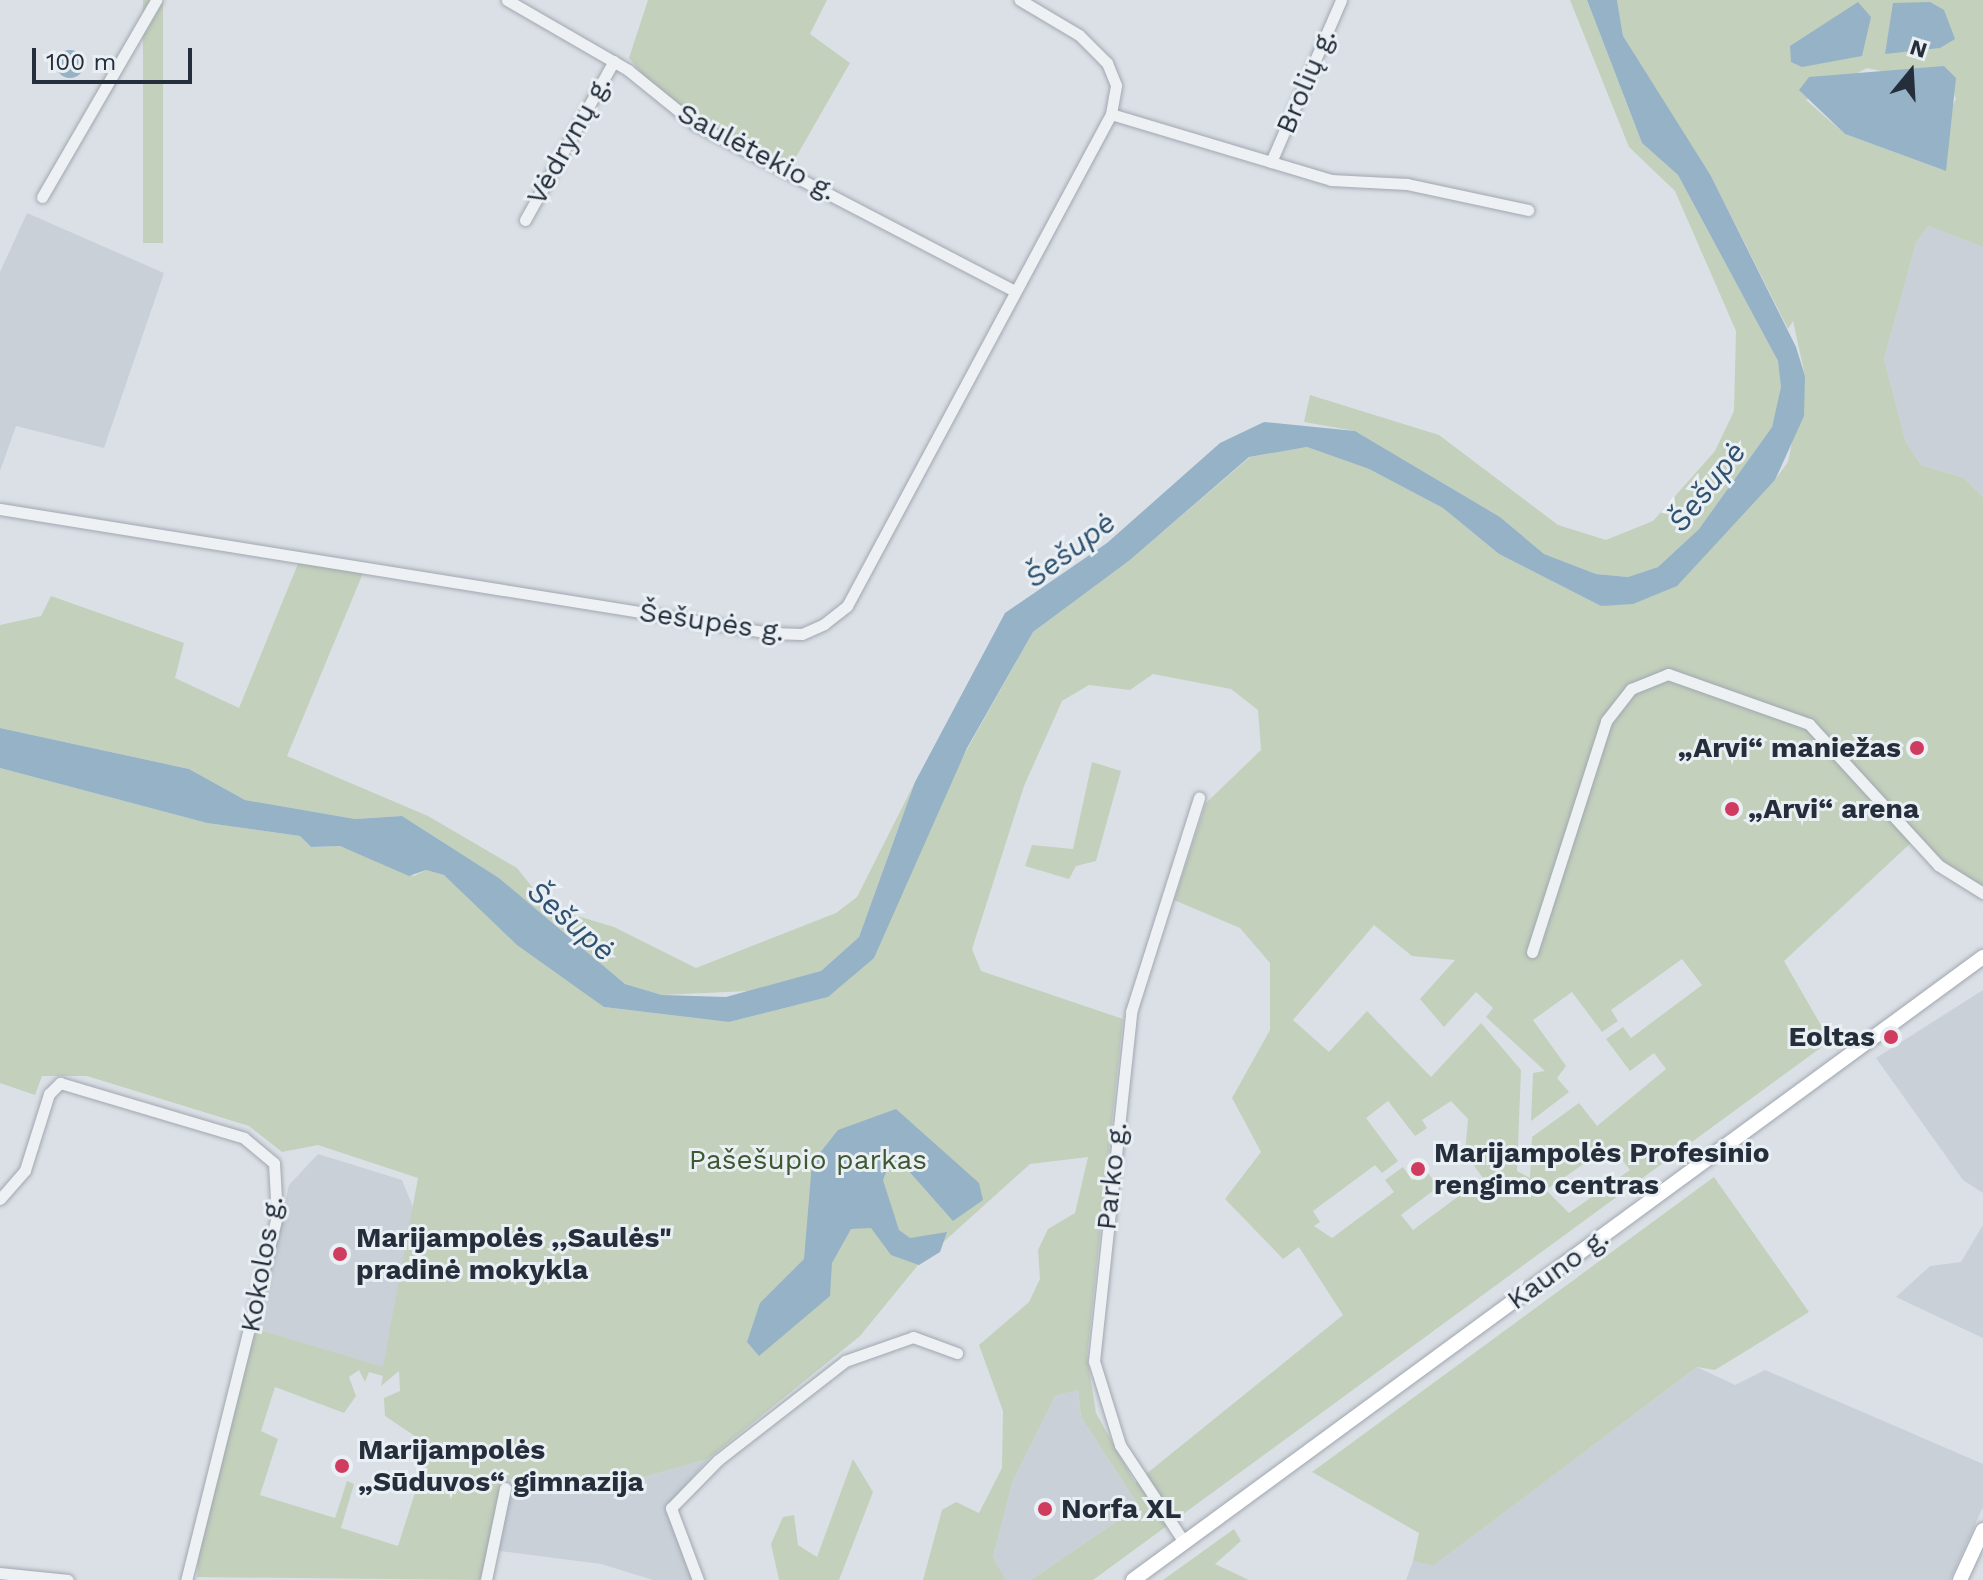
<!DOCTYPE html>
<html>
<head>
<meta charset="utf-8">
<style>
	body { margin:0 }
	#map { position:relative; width:1983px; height:1580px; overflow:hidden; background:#dbe0e6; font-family:"Work Sans",sans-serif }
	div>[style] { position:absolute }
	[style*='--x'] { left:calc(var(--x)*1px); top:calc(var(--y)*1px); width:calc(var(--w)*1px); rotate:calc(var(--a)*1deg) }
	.built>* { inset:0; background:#c9d0d8 }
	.green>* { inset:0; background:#c3d0bc; transform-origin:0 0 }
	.water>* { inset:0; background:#95b2c7 }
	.round { border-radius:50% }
	.roads { filter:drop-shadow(0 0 2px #a1a7b0) drop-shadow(0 0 2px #a1a7b0) }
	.minor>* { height:11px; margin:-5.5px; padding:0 5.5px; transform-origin:5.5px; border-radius:5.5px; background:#eef1f4 }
	.major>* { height:14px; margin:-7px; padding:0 7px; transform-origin:7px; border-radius:7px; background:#fff }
	.dots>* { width:22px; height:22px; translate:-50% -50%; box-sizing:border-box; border:4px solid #eaeff4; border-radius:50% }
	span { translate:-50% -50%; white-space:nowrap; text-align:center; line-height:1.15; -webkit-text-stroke:6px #eaeff4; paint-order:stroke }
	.street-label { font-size:28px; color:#252f3c }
	.poi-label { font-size:28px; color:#252f3c; font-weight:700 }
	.right { translate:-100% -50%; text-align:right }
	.left { translate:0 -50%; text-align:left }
	.park-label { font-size:28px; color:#3d5832 }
	.water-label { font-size:30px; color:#2f5270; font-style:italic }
	.north { position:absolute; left:1871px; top:32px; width:80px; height:80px; -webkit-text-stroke:6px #eaeff4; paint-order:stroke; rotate:18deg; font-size:22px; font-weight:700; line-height:32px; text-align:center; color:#252f3c }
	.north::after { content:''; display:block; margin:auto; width:28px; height:36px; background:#252f3c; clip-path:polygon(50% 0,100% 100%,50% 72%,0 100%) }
	.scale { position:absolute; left:32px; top:48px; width:160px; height:36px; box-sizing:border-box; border:4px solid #252f3c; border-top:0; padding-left:10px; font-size:24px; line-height:28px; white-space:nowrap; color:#252f3c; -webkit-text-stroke:6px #eaeff4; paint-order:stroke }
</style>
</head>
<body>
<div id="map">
	<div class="built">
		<div style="clip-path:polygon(27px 213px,164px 273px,104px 448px,16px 426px,0 471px,0 272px)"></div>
		<div style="clip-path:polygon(1928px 226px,1983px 247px,1983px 497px,1964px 478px,1921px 465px,1906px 443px,1884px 359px,1916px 243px)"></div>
		<div style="clip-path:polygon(1983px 990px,1983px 1193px,1963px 1180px,1876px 1058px)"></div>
		<div style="clip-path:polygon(318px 1154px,402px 1180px,415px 1212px,384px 1368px,257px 1329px,289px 1185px)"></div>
		<div style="clip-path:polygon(1983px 1225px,1983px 1338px,1896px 1297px,1930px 1266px,1961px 1262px)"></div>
		<div style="clip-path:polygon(1697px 1367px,1735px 1385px,1765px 1370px,1983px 1464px,1983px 1507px,1950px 1580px,1406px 1580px,1413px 1561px,1433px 1566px)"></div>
		<div style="clip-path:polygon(1078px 1390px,1081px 1417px,1139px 1506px,1031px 1580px,1006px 1580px,993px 1557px,1013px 1480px,1055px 1396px)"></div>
		<div style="clip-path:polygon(708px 1459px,673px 1500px,698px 1580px,653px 1580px,601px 1564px,492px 1550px,507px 1479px,619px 1484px)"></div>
	</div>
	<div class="green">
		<div style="left:143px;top:0;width:20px;height:243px"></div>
		<div style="clip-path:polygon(648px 0,827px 0,810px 34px,850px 63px,788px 171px,676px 115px,629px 58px)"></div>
		<div style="clip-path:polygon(1570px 0,1587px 0,1642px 143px,1678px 175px,1778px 361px,1782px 387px,1772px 427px,1699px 529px,1658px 567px,1628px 577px,1596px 574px,1544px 554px,1500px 517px,1355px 431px,1304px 422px,1310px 395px,1439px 435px,1558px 525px,1606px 540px,1653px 521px,1715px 451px,1734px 411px,1736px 331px,1675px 191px,1629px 147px)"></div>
		<div style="clip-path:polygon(evenodd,1617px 0,1983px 0,1983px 247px,1928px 226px,1916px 243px,1884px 359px,1906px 443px,1921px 465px,1964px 478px,1983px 497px,1983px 893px,1914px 840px,1784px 961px,1830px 1041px,1093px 1580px,1031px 1580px,1139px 1506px,1081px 1417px,1078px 1390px,1055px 1396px,1013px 1480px,993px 1557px,1006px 1580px,923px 1580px,942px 1510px,956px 1502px,979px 1513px,1002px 1468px,1003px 1411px,979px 1345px,1029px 1302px,1040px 1279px,1038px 1250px,1048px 1229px,1075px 1213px,1088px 1157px,1030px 1164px,918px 1265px,860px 1336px,708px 1459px,619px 1484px,507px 1479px,480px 1580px,197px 1577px,203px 1493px,261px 1290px,257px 1329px,383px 1367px,418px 1178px,318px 1145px,282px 1152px,249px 1126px,87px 1076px,42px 1076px,35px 1095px,0 1083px,0 768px,207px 823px,300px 836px,311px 847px,340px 846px,414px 876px,426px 870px,444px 875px,604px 1007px,729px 1022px,828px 997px,1033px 632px,1130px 560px,1250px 457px,1307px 447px,1369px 469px,1443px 508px,1499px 554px,1601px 606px,1676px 586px,1775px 480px,1788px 462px,1805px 376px,1793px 321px,1788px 329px,1711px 176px,1646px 80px,1623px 36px,1617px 0,1944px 66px,1956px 99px,1947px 116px,1946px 171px,1845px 134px,1806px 100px,1867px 68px,1895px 74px,1944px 66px,1617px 0,1153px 674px,1231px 689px,1258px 710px,1261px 750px,1206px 803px,1174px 900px,1240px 928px,1270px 963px,1270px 1030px,1232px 1098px,1261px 1152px,1225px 1199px,1283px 1259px,1299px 1247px,1343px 1315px,1135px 1483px,1096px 1413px,1087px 1356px,1123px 1019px,981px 971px,972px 949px,1024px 786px,1062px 701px,1089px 685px,1130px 690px,1153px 674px,1617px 0,1374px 925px,1412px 956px,1455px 960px,1420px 999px,1444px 1027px,1476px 992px,1493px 1008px,1486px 1017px,1545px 1071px,1533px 1073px,1531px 1121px,1569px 1092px,1557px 1078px,1566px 1066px,1533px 1020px,1572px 992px,1602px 1032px,1618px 1021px,1611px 1010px,1682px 959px,1702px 985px,1631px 1038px,1623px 1027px,1606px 1039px,1630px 1071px,1654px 1053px,1666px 1069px,1597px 1126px,1579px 1103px,1532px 1137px,1530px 1178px,1517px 1171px,1521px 1070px,1481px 1023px,1431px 1077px,1367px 1011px,1329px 1052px,1293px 1020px,1374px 925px,1617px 0,1388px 1101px,1415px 1136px,1427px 1128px,1422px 1120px,1451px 1101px,1468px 1119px,1465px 1153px,1483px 1178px,1413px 1230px,1401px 1215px,1438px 1187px,1426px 1170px,1412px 1180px,1403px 1167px,1385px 1180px,1394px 1192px,1332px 1238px,1314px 1226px,1320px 1222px,1313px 1211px,1375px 1165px,1382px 1173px,1398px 1161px,1366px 1118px,1388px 1101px,1617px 0,1611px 1145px,1630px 1170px,1569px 1213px,1546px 1190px,1611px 1145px,1617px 0,359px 1370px,365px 1382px,369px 1372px,383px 1376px,381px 1386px,399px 1371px,400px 1391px,384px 1398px,385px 1416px,430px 1446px,398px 1546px,341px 1528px,354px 1484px,347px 1481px,335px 1518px,260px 1495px,278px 1439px,261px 1431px,275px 1387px,344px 1413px,356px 1396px,349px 1377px,359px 1370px)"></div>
		<div style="clip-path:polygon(302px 554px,366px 566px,287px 756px,428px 816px,517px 868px,548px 907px,614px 927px,696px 968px,836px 913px,857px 897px,915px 782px,859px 937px,821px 971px,768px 990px,662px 995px,625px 984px,499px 878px,402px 816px,355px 819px,245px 800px,189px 769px,0 728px,0 625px,41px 616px,51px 596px,184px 643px,175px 678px,239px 708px)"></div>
		<div style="clip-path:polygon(1092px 762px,1121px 771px,1096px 861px,1076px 866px,1069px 879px,1025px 866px,1032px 845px,1073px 849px)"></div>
		<div style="clip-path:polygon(1714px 1177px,1809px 1312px,1715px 1370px,1697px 1367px,1433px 1566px,1413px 1561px,1419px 1533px,1312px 1472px)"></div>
		<div style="clip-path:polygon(853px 1459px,873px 1492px,839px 1580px,779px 1580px,771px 1544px,783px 1517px,794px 1515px,798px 1545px,817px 1557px)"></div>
		<div style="clip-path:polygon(1234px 1529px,1241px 1541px,1215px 1564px,1249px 1580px,1163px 1580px)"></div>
	</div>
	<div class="water">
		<div style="clip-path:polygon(1587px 0,1617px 0,1623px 36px,1711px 176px,1796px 347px,1805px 376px,1804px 416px,1775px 480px,1677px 586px,1633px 604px,1601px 606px,1499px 554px,1443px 508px,1369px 469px,1307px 447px,1249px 457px,1130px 560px,1033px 632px,967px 748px,874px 958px,828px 997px,729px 1022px,604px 1007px,517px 945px,444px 875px,426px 870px,409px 876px,340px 846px,311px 847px,300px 836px,207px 823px,0 768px,0 728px,189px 769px,245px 800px,355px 819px,402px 816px,499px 878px,625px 984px,662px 995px,726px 997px,821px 971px,859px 937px,915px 782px,1005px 613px,1107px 543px,1220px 443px,1264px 422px,1355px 431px,1500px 517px,1544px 554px,1596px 574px,1628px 577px,1658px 567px,1699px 529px,1772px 427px,1781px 387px,1778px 361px,1678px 175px,1642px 143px)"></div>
		<div style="clip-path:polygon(1858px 2px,1871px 17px,1862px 56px,1802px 67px,1791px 62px,1790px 46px)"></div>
		<div style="clip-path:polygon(1930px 2px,1944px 10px,1955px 39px,1940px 48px,1885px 54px,1893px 3px)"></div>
		<div class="round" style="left:56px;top:50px;width:28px;height:28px"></div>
		<div style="clip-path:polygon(1944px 66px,1956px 78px,1946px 171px,1845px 134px,1799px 90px,1809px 77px)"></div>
		<div style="clip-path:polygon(896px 1109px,979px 1183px,983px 1200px,953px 1221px,907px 1169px,888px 1167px,883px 1180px,899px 1230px,910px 1238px,947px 1232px,940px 1252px,919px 1265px,891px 1255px,871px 1228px,851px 1229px,832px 1263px,830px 1296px,759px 1356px,747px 1342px,760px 1303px,804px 1259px,812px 1163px,838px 1130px)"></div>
	</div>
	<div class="roads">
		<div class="minor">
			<div style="--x:507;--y:0;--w:140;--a:30"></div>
			<div style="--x:628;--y:70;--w:87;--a:39"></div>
			<div style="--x:696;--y:125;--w:360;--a:27.5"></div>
			<div style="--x:1111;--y:114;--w:230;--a:16.7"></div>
			<div style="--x:1331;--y:180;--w:76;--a:3"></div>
			<div style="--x:1407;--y:184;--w:124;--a:12.1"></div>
			<div style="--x:1271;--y:162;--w:176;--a:-66.6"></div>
			<div style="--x:42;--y:197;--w:228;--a:-59.9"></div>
			<div style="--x:525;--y:220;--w:182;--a:-60.8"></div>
			<div style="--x:0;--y:509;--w:781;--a:9.14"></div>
			<div style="--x:771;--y:633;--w:31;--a:2"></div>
			<div style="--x:802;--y:634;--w:24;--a:-24"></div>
			<div style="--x:824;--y:624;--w:29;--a:-38"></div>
			<div style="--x:847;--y:606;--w:558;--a:-61.78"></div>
			<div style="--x:1111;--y:114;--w:29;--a:-80"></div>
			<div style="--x:1116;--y:85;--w:24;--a:-112"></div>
			<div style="--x:1107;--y:63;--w:40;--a:-135"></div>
			<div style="--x:1079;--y:35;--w:69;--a:-149.3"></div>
			<div style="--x:1532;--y:952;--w:243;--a:-72.2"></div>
			<div style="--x:1606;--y:721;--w:41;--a:-52"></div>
			<div style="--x:1631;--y:689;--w:40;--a:-22"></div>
			<div style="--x:1668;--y:674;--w:150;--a:19.5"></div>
			<div style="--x:1809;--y:724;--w:191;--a:47.5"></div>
			<div style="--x:1938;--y:865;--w:53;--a:31.9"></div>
			<div style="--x:0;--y:1199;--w:38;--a:-49"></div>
			<div style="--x:25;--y:1170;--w:80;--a:-72.5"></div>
			<div style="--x:49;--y:1094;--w:16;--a:-45"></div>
			<div style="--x:60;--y:1083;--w:192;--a:16.6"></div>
			<div style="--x:244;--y:1138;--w:39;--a:40"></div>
			<div style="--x:274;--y:1163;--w:53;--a:86.8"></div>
			<div style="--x:277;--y:1216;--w:375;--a:104"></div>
			<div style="--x:1184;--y:1542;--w:116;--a:-123.4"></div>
			<div style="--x:1120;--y:1445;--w:88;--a:-107.2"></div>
			<div style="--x:1094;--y:1361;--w:351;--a:-83.9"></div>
			<div style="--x:1131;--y:1012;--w:225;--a:-72.4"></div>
			<div style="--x:0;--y:1573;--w:68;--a:5.9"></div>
			<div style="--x:486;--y:1580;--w:94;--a:-78.3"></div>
			<div style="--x:698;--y:1580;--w:77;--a:-110.6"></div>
			<div style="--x:671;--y:1508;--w:67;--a:-45.6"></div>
			<div style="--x:718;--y:1460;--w:161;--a:-37.9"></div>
			<div style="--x:845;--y:1361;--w:72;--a:-19.4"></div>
			<div style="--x:913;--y:1337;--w:47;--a:20"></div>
		</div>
		<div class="major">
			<div style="--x:1133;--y:1580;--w:1054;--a:-36.24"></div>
			<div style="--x:1960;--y:1580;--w:55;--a:-65.3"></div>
		</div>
	</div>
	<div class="dots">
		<div style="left:1917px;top:748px;background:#cf3c5f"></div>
		<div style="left:1732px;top:809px;background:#cf3c5f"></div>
		<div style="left:1891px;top:1037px;background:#cf3c5f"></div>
		<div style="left:1418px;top:1169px;background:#cf3c5f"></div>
		<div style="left:340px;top:1254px;background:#cf3c5f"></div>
		<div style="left:342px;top:1466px;background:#cf3c5f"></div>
		<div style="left:1045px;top:1509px;background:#cf3c5f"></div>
	</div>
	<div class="street-label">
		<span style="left:1306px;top:81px;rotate:-67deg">Brolių g.</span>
		<span style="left:569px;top:140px;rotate:-61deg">Vėdrynų g.</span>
		<span style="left:757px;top:152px;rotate:28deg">Saulėtekio g.</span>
		<span style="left:712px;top:622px;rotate:8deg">Šešupės g.</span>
		<span style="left:1112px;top:1176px;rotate:-84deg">Parko g.</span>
		<span style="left:262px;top:1264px;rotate:-80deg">Kokolos g.</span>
		<span style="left:1558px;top:1269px;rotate:-36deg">Kauno g.</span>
	</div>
	<div class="poi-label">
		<span class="right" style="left:1901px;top:748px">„Arvi“ maniežas</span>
		<span class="left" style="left:1748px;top:809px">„Arvi“ arena</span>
		<span class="right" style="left:1875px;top:1037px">Eoltas</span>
		<span class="left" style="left:1434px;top:1169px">Marijampolės Profesinio<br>rengimo centras</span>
		<span class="left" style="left:356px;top:1254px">Marijampolės ,,Saulės"<br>pradinė mokykla</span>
		<span class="left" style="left:358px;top:1466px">Marijampolės<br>„Sūduvos“ gimnazija</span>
		<span class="left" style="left:1061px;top:1509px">Norfa XL</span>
	</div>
	<div class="park-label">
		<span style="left:808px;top:1160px">Pašešupio parkas</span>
	</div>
	<div class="water-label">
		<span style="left:1707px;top:487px;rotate:-52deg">Šešupė</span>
		<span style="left:1070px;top:550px;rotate:-37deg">Šešupė</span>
		<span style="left:571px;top:921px;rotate:41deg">Šešupė</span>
	</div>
	<div class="north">N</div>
	<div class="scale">100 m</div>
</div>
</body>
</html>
